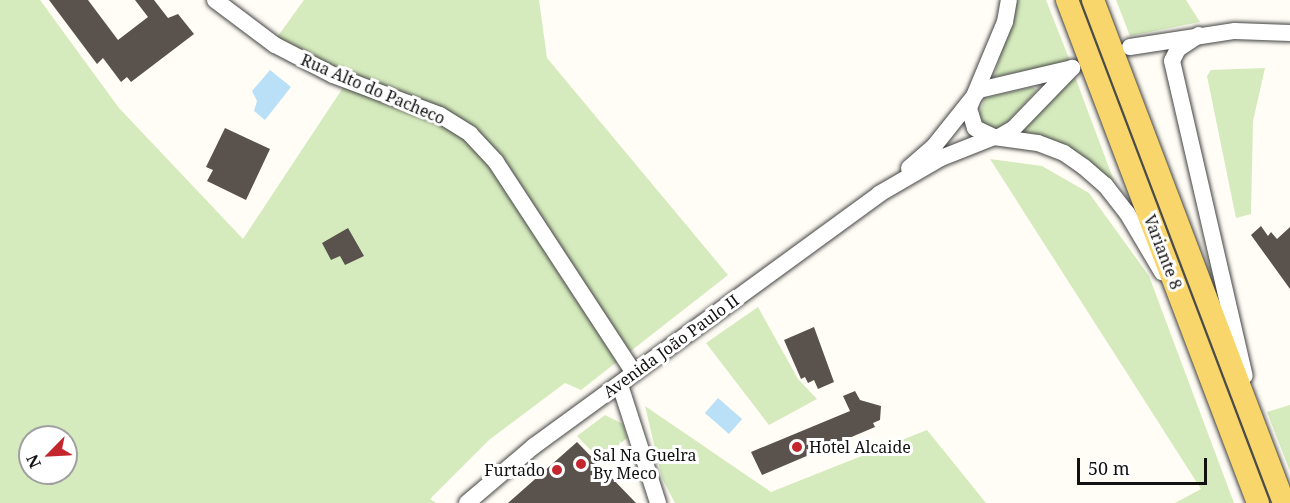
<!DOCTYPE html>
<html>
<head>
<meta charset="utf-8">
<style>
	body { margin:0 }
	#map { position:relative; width:1290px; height:503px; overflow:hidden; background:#fffdf5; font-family:"Noto Serif",serif }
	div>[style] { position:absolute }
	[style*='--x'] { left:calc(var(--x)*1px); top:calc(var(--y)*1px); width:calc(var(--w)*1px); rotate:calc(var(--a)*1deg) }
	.green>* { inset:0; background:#d5ebbd }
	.water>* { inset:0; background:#b9e0f7; transform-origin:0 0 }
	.building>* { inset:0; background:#5a524d }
	.roads { filter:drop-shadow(0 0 2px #444) drop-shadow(0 0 2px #444) }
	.minor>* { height:16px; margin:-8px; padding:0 8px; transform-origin:8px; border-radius:8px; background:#fff }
	.major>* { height:22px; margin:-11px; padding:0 11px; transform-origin:11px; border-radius:11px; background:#f9d66b }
	.dots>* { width:16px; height:16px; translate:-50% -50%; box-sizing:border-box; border:3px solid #fff; border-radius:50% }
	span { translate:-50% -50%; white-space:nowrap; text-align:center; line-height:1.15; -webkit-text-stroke:6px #fff; paint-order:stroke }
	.street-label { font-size:16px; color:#111 }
	.poi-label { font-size:16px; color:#111 }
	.left { translate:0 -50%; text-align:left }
	.right { translate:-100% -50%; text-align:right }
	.north { position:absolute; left:18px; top:425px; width:60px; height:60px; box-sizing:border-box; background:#fff; border:2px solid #a0a0a0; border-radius:50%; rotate:246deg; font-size:16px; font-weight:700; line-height:24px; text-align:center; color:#111 }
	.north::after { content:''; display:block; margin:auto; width:21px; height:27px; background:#c4262e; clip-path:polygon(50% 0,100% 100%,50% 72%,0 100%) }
	.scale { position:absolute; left:1077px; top:458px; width:130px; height:27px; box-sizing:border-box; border:3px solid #111; border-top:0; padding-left:8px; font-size:18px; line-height:21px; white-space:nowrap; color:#111; -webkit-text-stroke:4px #fff; paint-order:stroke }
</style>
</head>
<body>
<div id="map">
	<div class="green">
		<div style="clip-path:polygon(evenodd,0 0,40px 0,119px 108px,243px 239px,352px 74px,275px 40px,304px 0,539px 0,547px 58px,728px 275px,581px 390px,565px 383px,489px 440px,430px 499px,436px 503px,0 503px,0 0,30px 437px,66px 437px,66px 473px,30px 473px,30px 437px)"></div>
		<div style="clip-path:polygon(1017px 0,1046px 0,1070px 61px,994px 77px)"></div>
		<div style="clip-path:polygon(1076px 0,1083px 0,1273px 503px,1267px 503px)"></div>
		<div style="clip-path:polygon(1116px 0,1186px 0,1200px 22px,1130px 36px)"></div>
		<div style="clip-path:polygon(1265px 68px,1253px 121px,1251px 214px,1236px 218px,1207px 76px,1211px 70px)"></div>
		<div style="clip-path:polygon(1074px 74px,1114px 181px,1062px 144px,1019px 132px)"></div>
		<div style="clip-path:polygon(1032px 87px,1037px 90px,1006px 124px,996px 129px,985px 125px,979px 115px,985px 98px)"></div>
		<div style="clip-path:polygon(990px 159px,1042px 166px,1089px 193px,1149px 276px,1234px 503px,1175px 503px,1201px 489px)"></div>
		<div style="clip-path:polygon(758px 307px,798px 379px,817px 399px,769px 425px,706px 343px)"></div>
		<div style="clip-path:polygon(1290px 405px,1290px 471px,1267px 412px)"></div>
		<div style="clip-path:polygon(645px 406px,771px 492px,927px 430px,986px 503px,675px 503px,662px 478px)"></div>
		<div style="clip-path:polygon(605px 415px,623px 424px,627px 438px,600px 460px,577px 436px)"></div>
	</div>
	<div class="water">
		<div style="clip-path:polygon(270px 70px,291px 87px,265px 120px,254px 111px,257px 101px,252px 91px)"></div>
		<div style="left:718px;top:398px;width:32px;height:20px;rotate:41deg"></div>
	</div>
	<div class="building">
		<div style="clip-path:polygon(49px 0,88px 0,118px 40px,148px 17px,135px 0,154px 0,168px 18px,178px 14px,194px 34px,131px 82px,127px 77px,121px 82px,103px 58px,97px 64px)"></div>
		<div style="clip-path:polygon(225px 128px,270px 149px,246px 200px,207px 181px,213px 170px,206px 167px)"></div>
		<div style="clip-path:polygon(1261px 226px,1268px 236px,1271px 232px,1277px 239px,1290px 227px,1290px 289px,1251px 235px)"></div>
		<div style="clip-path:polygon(348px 228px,364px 256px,345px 265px,340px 256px,331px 260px,322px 243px)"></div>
		<div style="clip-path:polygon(814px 327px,834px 382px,818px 389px,814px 380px,808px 383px,805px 377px,801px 379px,784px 340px)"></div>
		<div style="clip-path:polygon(855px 391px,860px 400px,881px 406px,880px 420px,873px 423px,875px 427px,762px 475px,751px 452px,850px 411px,843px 396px)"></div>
		<div style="clip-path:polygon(577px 442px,636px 503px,508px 503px)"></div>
	</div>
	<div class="roads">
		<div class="minor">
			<div style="--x:215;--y:0;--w:75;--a:36.9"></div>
			<div style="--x:275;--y:45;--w:65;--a:27.3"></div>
			<div style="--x:333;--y:75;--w:114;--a:20.5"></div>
			<div style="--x:440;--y:115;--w:36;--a:32"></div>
			<div style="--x:470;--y:134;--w:38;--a:47"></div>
			<div style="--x:496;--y:162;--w:252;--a:56.8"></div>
			<div style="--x:1199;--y:35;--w:25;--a:146"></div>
			<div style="--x:1178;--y:49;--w:13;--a:117"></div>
			<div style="--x:1172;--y:61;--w:323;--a:77"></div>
			<div style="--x:1130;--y:47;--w:106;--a:-8.7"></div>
			<div style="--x:1235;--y:31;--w:55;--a:2.1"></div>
			<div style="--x:994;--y:137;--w:21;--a:-155"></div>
			<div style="--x:975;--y:128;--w:21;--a:-107"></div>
			<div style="--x:969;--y:108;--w:93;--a:-67.3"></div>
			<div style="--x:1005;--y:22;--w:22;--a:-80"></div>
			<div style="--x:999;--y:137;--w:16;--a:-30"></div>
			<div style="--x:1013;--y:129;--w:85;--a:-46"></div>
			<div style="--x:909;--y:168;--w:35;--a:-41"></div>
			<div style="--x:935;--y:145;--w:70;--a:-51.3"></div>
			<div style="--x:979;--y:90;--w:96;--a:-13.3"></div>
			<div style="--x:620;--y:385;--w:124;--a:72.1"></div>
			<div style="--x:467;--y:503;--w:88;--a:-40.4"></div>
			<div style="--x:534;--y:446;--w:427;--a:-36.1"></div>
			<div style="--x:879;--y:194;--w:72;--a:-30.1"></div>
			<div style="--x:941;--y:158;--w:57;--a:-21.6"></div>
			<div style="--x:994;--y:137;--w:44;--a:7.8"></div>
			<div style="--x:1038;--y:143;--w:28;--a:21"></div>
			<div style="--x:1064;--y:153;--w:24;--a:35"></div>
			<div style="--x:1084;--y:167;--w:28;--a:41"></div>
			<div style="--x:1105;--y:185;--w:36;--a:52"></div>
			<div style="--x:1127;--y:213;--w:69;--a:59.3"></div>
		</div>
		<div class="major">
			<div style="--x:1067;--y:0;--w:538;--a:69.21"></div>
			<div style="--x:1093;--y:0;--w:538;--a:69.21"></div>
		</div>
	</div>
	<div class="dots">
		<div style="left:797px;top:447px;background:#c4262e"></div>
		<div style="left:581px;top:464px;background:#c4262e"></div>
		<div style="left:557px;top:470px;background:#c4262e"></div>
	</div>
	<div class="street-label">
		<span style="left:373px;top:89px;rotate:23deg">Rua Alto do Pacheco</span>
		<span style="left:1163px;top:252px;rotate:69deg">Variante 8</span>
		<span style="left:671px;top:346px;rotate:-36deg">Avenida João Paulo II</span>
	</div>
	<div class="poi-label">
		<span class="left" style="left:809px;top:447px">Hotel Alcaide</span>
		<span class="left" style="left:593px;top:464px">Sal Na Guelra<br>By Meco</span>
		<span class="right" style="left:545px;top:470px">Furtado</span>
	</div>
	<div class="north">N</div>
	<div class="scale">50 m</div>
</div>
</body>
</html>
